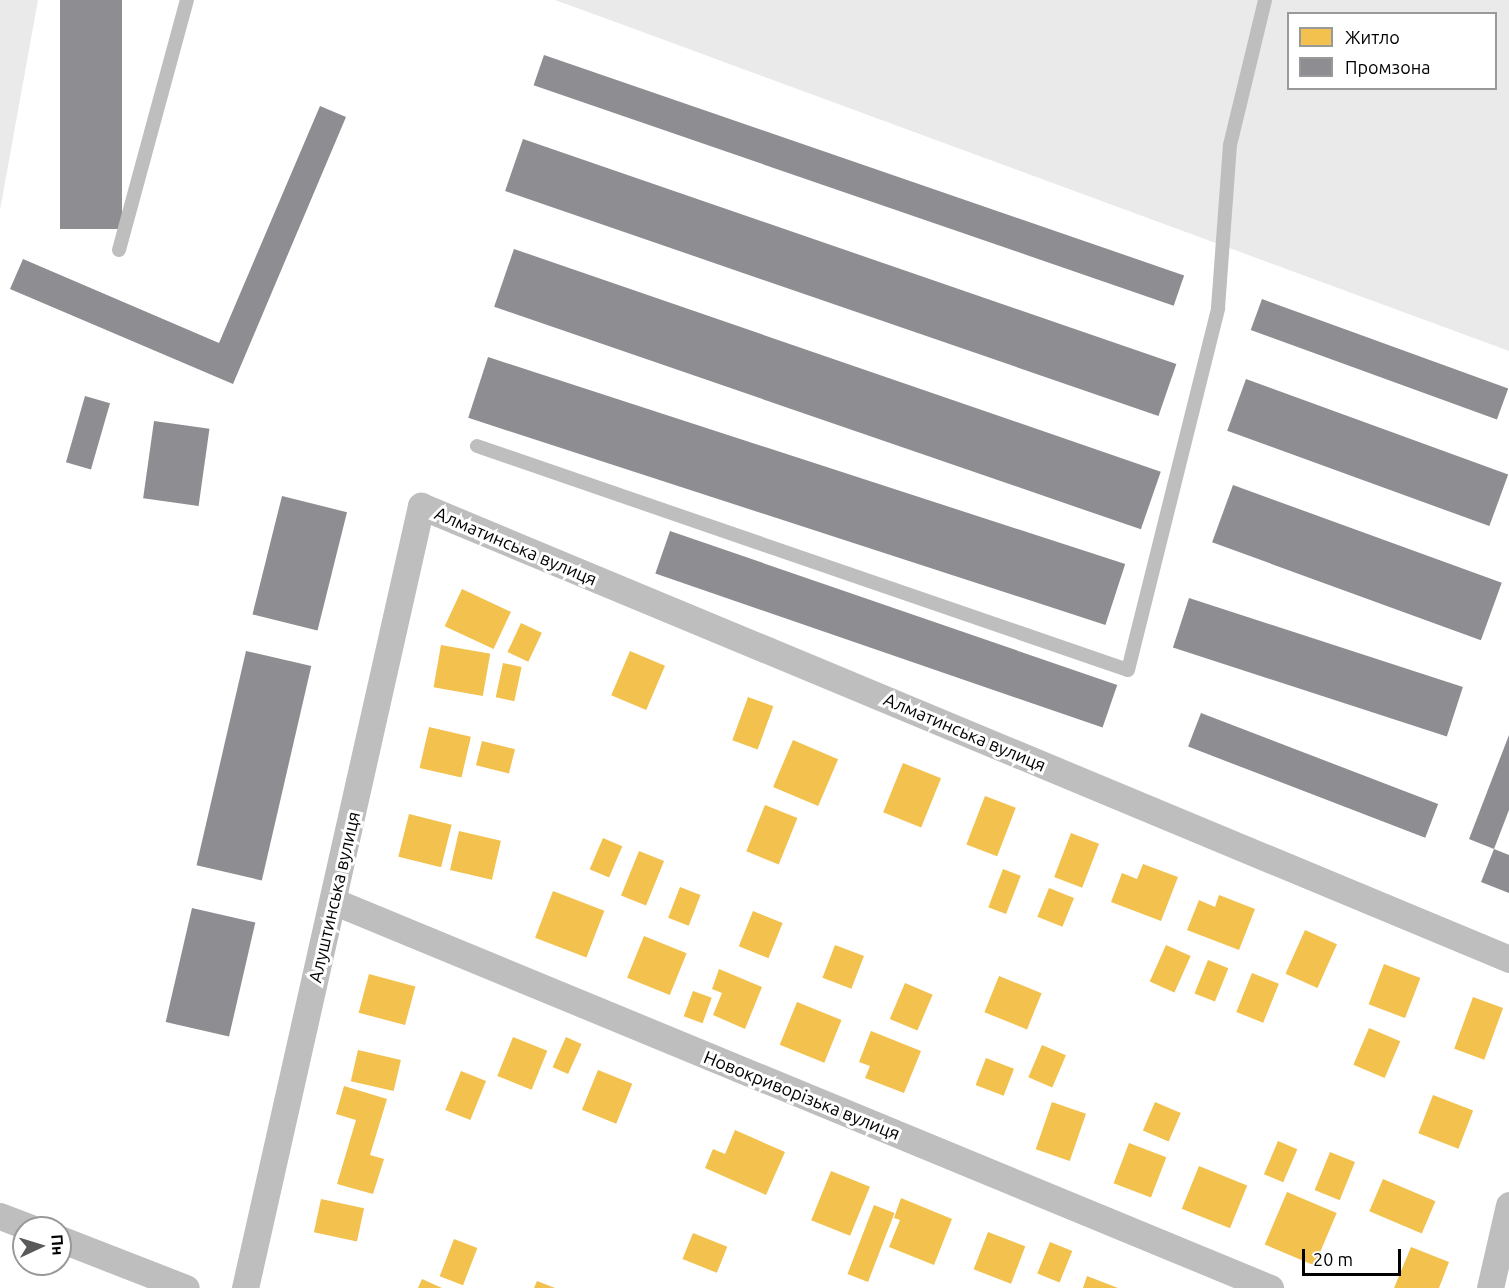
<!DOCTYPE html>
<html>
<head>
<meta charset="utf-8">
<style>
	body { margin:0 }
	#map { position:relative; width:1509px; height:1288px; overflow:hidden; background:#fff; font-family:Ubuntu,sans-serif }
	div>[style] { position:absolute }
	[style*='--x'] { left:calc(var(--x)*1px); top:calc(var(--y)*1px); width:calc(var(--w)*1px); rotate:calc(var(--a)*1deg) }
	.green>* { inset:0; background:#eaeaea }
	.homes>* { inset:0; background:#f2c14e; transform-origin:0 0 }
	.industry>* { inset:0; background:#8d8d92; transform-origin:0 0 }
	.service>* { height:14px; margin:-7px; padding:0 7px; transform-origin:7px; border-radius:7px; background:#bebebe }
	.minor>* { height:27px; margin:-13.5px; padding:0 13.5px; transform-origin:13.5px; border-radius:13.5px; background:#bebebe }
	span { translate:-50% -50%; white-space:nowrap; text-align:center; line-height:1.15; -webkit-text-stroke:6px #fff; paint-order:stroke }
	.street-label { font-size:18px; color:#000 }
	.legend { position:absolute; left:1287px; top:12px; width:210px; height:78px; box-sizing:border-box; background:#fff; border:2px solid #999; margin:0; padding:8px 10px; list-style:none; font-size:18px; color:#000 }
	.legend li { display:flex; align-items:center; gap:12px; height:30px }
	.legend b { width:30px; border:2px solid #999 }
	.north { position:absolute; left:12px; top:1216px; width:60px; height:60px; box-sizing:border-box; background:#fff; border:2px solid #999; border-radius:50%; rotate:86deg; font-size:16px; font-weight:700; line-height:24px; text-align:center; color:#000 }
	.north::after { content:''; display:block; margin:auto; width:21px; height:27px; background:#595959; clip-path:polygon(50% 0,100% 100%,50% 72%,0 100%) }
	.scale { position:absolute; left:1302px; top:1249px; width:99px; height:27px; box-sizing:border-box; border:3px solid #000; border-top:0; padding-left:8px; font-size:18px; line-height:21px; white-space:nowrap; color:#000; -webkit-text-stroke:4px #fff; paint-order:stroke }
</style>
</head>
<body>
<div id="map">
	<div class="green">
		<div style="clip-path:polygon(0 0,38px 0,0 210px)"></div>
		<div style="clip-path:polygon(evenodd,555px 0,1509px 0,1509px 351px,621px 24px,555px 0,1288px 14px,1496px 14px,1496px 88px,1288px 88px,1288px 14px)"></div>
	</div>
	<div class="homes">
		<div style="left:462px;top:589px;width:54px;height:41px;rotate:25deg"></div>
		<div style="left:521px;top:623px;width:23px;height:32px;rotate:25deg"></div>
		<div style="left:441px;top:645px;width:50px;height:43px;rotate:10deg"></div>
		<div style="left:630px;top:651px;width:38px;height:48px;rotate:23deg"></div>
		<div style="left:503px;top:663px;width:19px;height:35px;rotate:12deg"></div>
		<div style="left:748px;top:697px;width:27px;height:46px;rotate:20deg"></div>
		<div style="left:429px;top:727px;width:43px;height:42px;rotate:13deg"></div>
		<div style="left:793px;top:740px;width:49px;height:51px;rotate:23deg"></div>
		<div style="left:482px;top:741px;width:34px;height:25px;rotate:14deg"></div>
		<div style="left:903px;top:763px;width:41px;height:53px;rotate:22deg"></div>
		<div style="left:985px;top:796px;width:33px;height:52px;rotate:21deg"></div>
		<div style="left:765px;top:805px;width:35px;height:50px;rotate:22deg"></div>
		<div style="left:409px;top:814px;width:44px;height:44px;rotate:14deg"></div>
		<div style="left:459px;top:831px;width:43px;height:40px;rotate:13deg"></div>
		<div style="left:1071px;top:833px;width:30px;height:47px;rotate:21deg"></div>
		<div style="left:603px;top:838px;width:21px;height:34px;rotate:23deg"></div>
		<div style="left:639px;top:851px;width:27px;height:48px;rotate:22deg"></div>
		<div style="clip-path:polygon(1143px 864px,1178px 877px,1161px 921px,1111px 902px,1122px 873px,1137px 879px)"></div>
		<div style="left:1003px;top:869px;width:19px;height:41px;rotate:21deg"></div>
		<div style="left:680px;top:887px;width:22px;height:33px;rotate:21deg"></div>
		<div style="left:1049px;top:888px;width:27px;height:31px;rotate:22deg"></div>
		<div style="left:553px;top:891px;width:55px;height:50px;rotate:21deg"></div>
		<div style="clip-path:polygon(1219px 895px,1255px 909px,1239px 950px,1187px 930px,1199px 900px,1215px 907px)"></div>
		<div style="left:753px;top:911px;width:32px;height:38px;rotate:22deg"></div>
		<div style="left:1305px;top:930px;width:35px;height:48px;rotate:24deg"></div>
		<div style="left:644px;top:936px;width:46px;height:45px;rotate:22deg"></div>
		<div style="left:835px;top:945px;width:31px;height:35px;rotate:21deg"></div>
		<div style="left:1166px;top:945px;width:27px;height:40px;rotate:24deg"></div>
		<div style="left:1208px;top:960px;width:22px;height:36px;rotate:22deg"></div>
		<div style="left:1384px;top:964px;width:39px;height:43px;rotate:21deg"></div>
		<div style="clip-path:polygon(719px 969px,762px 987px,745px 1029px,713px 1015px,722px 993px,712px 989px)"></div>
		<div style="left:1252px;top:973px;width:29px;height:42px;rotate:22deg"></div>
		<div style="left:369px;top:974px;width:48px;height:40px;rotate:15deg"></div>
		<div style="left:999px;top:976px;width:46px;height:39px;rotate:22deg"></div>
		<div style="left:905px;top:983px;width:30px;height:39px;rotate:23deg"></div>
		<div style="left:693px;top:991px;width:20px;height:27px;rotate:20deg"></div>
		<div style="left:1473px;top:997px;width:32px;height:55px;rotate:20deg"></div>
		<div style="left:797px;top:1002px;width:48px;height:46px;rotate:22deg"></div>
		<div style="left:1369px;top:1028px;width:34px;height:40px;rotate:23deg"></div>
		<div style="clip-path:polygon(871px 1031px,921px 1051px,904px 1093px,865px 1078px,870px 1066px,859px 1062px)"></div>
		<div style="left:513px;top:1037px;width:37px;height:42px;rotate:22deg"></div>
		<div style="left:566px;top:1037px;width:17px;height:33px;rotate:24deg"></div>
		<div style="left:1042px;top:1045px;width:26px;height:35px;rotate:23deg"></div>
		<div style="left:358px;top:1050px;width:44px;height:32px;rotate:13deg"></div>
		<div style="left:986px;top:1058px;width:30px;height:29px;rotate:21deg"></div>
		<div style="left:598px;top:1070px;width:37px;height:43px;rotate:22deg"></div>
		<div style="left:461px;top:1071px;width:27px;height:42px;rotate:22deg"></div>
		<div style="clip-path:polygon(344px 1086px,387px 1099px,370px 1155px,384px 1159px,373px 1194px,337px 1184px,356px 1120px,336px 1114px)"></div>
		<div style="left:1433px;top:1095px;width:43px;height:41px;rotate:21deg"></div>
		<div style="left:1052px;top:1102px;width:36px;height:50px;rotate:19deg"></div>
		<div style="left:1155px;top:1102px;width:28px;height:31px;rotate:23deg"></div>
		<div style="clip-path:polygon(735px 1130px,785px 1152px,766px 1195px,705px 1168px,713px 1149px,725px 1154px)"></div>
		<div style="left:1278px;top:1141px;width:21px;height:36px;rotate:23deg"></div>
		<div style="left:1129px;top:1143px;width:40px;height:43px;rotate:21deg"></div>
		<div style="left:1330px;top:1152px;width:27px;height:41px;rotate:22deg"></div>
		<div style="left:1199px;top:1166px;width:52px;height:46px;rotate:22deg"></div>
		<div style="left:831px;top:1171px;width:42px;height:53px;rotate:22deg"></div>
		<div style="left:1383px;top:1179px;width:57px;height:35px;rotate:23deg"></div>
		<div style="left:1287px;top:1192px;width:54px;height:57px;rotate:23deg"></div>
		<div style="clip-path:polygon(901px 1198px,952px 1219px,934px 1265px,889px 1247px,900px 1220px,894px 1218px)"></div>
		<div style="left:321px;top:1199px;width:44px;height:34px;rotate:12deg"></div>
		<div style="left:874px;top:1205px;width:22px;height:74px;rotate:21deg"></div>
		<div style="left:988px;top:1232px;width:40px;height:40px;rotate:21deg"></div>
		<div style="left:693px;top:1233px;width:37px;height:28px;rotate:22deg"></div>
		<div style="left:454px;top:1239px;width:25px;height:40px;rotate:21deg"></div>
		<div style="left:1050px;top:1242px;width:24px;height:34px;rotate:22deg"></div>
		<div style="clip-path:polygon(1411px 1247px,1449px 1262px,1439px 1288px,1394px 1288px)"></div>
		<div style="clip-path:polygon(1087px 1276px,1118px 1288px,1083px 1288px)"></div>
		<div style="clip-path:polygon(422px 1279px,442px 1288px,418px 1288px)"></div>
		<div style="clip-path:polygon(537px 1281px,555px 1288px,534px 1288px)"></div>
	</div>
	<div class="industry">
		<div style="left:60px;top:0;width:62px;height:229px"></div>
		<div style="left:544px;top:55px;width:677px;height:32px;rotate:19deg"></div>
		<div style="clip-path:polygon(320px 106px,346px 117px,233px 384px,10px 289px,23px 259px,219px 343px)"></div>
		<div style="left:523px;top:139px;width:691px;height:55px;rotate:19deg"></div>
		<div style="left:514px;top:249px;width:684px;height:61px;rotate:19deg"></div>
		<div style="left:1262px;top:299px;width:262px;height:33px;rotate:20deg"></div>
		<div style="left:488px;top:357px;width:670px;height:64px;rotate:18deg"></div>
		<div style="left:1246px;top:379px;width:279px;height:55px;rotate:20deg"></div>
		<div style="left:85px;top:396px;width:26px;height:69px;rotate:16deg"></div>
		<div style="left:154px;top:421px;width:56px;height:78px;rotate:8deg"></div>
		<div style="left:1233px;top:485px;width:286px;height:61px;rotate:20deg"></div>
		<div style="left:282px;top:496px;width:67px;height:122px;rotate:14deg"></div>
		<div style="left:670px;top:531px;width:473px;height:45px;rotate:19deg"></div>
		<div style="left:1189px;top:598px;width:288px;height:52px;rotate:18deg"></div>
		<div style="left:246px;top:651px;width:67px;height:220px;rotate:13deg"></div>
		<div style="left:1201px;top:713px;width:254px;height:36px;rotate:21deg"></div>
		<div style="clip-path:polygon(1509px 735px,1509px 810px,1494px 849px,1469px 839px)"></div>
		<div style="clip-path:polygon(1494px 849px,1509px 855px,1509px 893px,1481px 882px)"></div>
		<div style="left:192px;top:908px;width:65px;height:117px;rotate:13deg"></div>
	</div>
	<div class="service">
		<div style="--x:119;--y:250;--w:259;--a:-74.8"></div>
		<div style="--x:477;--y:446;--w:688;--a:18.99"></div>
		<div style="--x:1128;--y:670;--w:373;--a:-76"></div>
		<div style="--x:1218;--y:308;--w:163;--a:-85.8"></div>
		<div style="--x:1230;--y:145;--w:149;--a:-76.4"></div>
	</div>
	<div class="minor">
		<div style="--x:333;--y:901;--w:1014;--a:22.44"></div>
		<div style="--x:0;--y:1216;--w:33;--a:21"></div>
		<div style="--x:60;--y:1239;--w:135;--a:21.3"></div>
		<div style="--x:245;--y:1288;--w:802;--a:-77.32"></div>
		<div style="--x:421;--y:506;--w:1179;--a:22.6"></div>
		<div style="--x:1490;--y:1288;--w:85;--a:-77.1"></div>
	</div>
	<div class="street-label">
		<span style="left:516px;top:546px;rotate:23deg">Алматинська вулиця</span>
		<span style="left:965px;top:732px;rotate:23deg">Алматинська вулиця</span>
		<span style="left:334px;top:897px;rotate:-77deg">Алуштинська вулиця</span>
		<span style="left:802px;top:1095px;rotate:22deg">Новокриворізька вулиця</span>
	</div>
	<ul class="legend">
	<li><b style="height:16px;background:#f2c14e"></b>Житло</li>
	<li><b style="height:16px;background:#8d8d92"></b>Промзона</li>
	</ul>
	<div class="north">Пн</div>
	<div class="scale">20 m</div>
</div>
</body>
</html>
